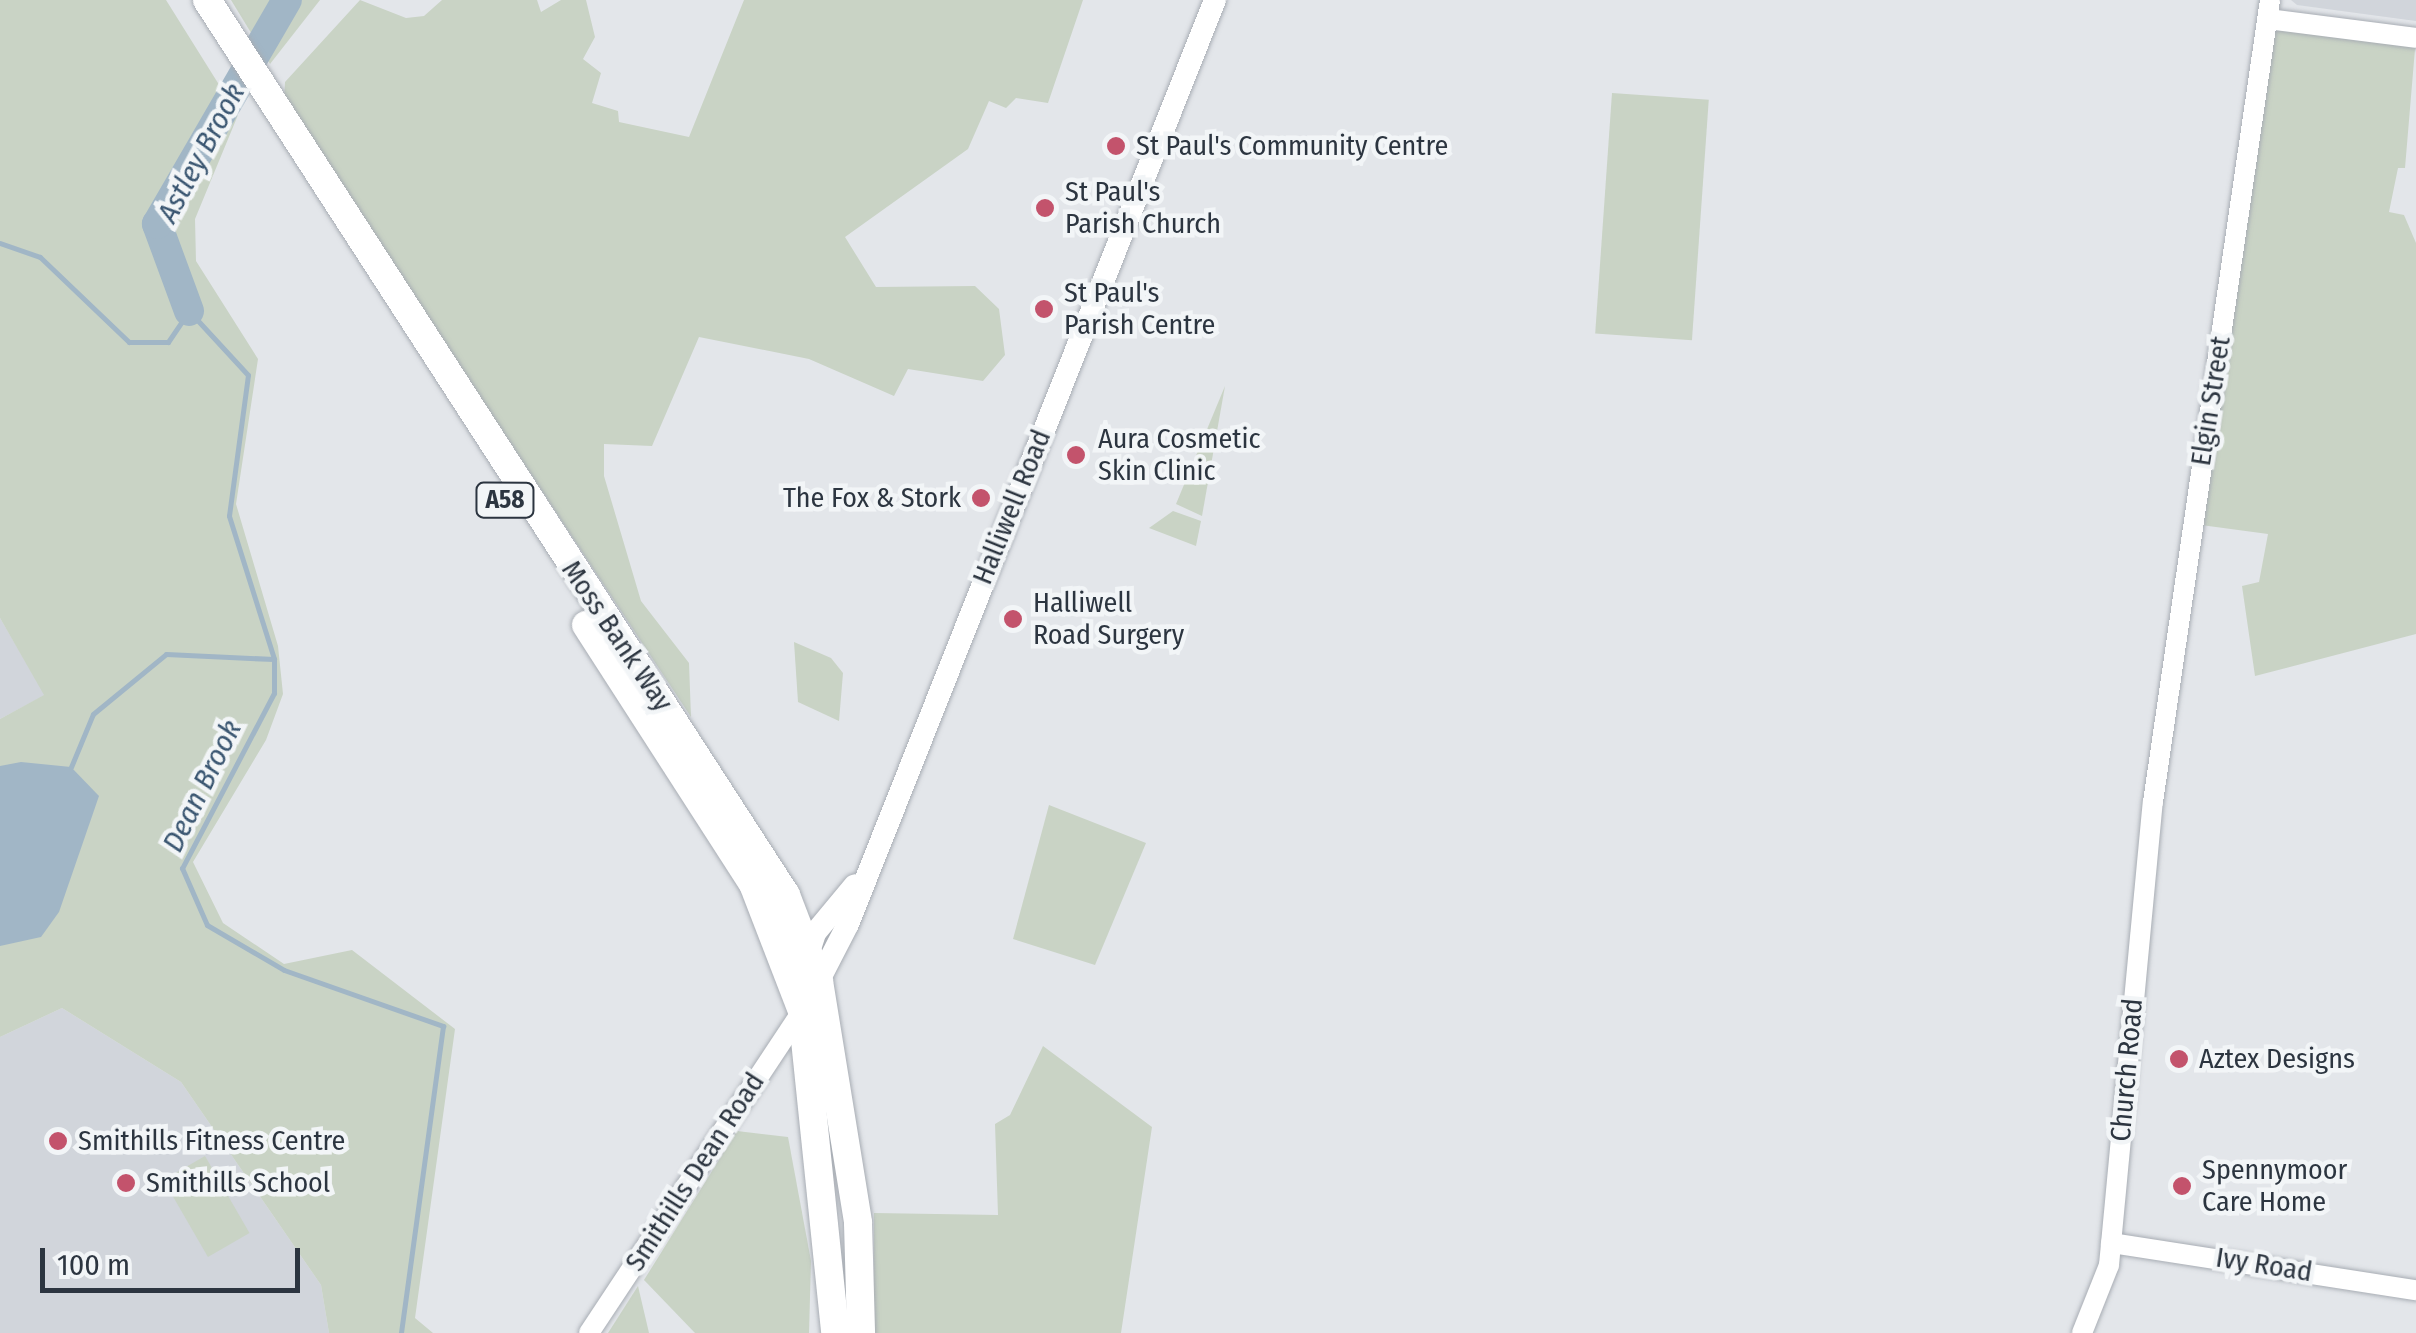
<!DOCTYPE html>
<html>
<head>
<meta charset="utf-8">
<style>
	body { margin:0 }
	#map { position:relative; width:2416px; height:1333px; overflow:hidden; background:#e3e6ea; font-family:"Fira Sans Condensed",sans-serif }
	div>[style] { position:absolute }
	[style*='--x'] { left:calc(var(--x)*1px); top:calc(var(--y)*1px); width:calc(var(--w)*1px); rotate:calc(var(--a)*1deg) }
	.built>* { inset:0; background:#d1d5db }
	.green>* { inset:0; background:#c9d3c5; transform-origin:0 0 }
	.water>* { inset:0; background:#a1b6c6 }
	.stream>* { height:5px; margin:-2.5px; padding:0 2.5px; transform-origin:2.5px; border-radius:2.5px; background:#a1b6c6 }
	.river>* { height:30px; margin:-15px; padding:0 15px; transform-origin:15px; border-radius:15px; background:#a1b6c6 }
	.roads { filter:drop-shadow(0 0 2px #a8adb4) drop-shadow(0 0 2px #a8adb4) }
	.secondary>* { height:20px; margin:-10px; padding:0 10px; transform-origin:10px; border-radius:10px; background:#fff }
	.primary>* { height:22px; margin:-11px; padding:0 11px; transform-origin:11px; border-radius:11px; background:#fff }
	.highway>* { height:28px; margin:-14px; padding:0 14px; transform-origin:14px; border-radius:14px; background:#fff }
	.dots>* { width:28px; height:28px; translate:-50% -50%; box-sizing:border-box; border:5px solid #f2f5f7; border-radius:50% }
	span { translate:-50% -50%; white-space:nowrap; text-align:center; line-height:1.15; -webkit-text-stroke:9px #f2f5f7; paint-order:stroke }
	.shield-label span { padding:2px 8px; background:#f2f5f7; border:2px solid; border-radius:8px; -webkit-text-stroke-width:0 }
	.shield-label { font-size:25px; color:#2c3540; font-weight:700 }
	.poi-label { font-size:28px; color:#2c3540 }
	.left { translate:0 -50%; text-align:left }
	.right { translate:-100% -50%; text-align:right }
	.street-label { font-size:28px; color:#2c3540 }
	.water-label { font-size:30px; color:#3a5671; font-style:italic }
	.scale { position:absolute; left:40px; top:1248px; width:260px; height:45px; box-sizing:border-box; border:5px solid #2c3540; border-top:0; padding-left:12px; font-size:30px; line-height:35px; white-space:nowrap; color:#2c3540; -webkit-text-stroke:8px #f2f5f7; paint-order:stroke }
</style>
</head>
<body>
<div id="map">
	<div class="built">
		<div style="clip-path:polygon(2291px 0,2416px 0,2416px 21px,2297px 5px)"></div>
		<div style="clip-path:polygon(0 618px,45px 695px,0 719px)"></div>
		<div style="clip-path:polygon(62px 1008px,181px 1082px,321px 1285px,329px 1333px,0 1333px,0 1037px)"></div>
	</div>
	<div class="green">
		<div style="clip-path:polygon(0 0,166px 0,238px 115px,195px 219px,196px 261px,258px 359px,236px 504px,278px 646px,283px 694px,266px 740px,193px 862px,223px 923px,284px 964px,352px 950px,455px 1029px,415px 1318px,433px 1333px,329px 1333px,321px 1285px,181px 1082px,62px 1008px,0 1037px,0 719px,44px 695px,0 618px)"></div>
		<div style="clip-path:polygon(231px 0,320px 0,270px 64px)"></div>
		<div style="clip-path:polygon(360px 0,406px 18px,424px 16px,442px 0,537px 0,541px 12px,561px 0,586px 0,595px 37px,583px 59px,601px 73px,592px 103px,618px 111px,619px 122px,689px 137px,744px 0,1083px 0,1048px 103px,1016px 98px,1006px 108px,989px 101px,968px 149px,845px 237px,876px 287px,975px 286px,999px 309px,1005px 355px,983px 381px,908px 369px,894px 396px,809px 359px,699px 337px,652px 446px,604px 444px,604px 476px,641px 601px,689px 663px,691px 717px,284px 100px,285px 82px)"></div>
		<div style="clip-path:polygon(2268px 19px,2416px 37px,2405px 168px,2398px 168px,2389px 212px,2404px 215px,2416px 243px,2416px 634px,2255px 676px,2242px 586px,2259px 582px,2268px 534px,2201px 525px)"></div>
		<div style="left:1612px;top:93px;width:97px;height:241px;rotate:4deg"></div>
		<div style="clip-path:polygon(1225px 386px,1202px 516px,1176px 504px)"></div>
		<div style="clip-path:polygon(1173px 511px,1201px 521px,1196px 546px,1149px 528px)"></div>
		<div style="clip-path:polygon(794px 642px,831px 658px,843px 673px,839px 721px,798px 702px)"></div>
		<div style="clip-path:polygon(1049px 805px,1146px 843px,1095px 965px,1013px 939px)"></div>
		<div style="clip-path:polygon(1043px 1046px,1152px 1127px,1121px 1333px,874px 1333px,874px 1213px,998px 1215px,995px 1124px,1010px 1115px)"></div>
		<div style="clip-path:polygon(737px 1131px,788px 1137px,811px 1261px,809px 1333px,695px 1333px,644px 1280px)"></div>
		<div style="left:205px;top:1156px;width:89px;height:48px;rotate:60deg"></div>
		<div style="clip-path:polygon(638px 1286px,649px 1333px,608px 1333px)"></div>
	</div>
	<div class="water">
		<div style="clip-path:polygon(21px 762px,71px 767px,99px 796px,59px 912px,41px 937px,0 946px,0 766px)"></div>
	</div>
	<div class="stream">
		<div style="--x:0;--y:243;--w:42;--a:19.3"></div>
		<div style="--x:40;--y:257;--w:123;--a:43.7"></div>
		<div style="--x:129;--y:342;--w:39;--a:0"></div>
		<div style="--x:168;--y:342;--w:37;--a:-56"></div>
		<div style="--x:189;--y:311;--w:87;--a:47.3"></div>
		<div style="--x:248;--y:375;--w:142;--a:97.7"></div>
		<div style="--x:229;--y:516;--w:150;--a:72.5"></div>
		<div style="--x:274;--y:659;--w:34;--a:90"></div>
		<div style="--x:274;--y:693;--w:198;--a:117.7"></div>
		<div style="--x:182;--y:868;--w:62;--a:66.3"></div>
		<div style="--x:207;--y:925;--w:89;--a:30.3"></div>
		<div style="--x:284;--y:970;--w:169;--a:19.4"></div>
		<div style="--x:443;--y:1026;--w:310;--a:97.8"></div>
		<div style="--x:71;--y:767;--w:57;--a:-67.5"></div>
		<div style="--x:93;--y:714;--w:94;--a:-39.4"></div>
		<div style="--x:166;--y:654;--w:108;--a:2.7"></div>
	</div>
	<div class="river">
		<div style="--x:189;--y:311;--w:93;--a:-110.2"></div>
		<div style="--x:157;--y:224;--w:259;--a:-59.9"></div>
	</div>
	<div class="roads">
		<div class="secondary">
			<div style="--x:2268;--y:19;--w:149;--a:7.3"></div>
			<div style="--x:2111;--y:1243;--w:309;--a:8.8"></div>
			<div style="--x:589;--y:1333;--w:386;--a:-56.5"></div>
			<div style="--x:2082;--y:1333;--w:73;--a:-68.3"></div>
			<div style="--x:2109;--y:1265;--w:465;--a:-84.6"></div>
			<div style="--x:2153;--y:802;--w:810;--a:-81.7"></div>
		</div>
		<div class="primary">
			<div style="--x:806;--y:961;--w:29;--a:-72"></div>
			<div style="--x:815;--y:933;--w:62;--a:-50.2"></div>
			<div style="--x:813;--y:992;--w:76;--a:-62.8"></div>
			<div style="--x:848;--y:924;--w:994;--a:-68.34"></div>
		</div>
		<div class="highway">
			<div style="--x:207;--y:0;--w:1066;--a:57.1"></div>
			<div style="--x:786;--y:895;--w:92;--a:69"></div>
			<div style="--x:819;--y:981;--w:245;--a:80.8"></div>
			<div style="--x:858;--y:1223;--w:110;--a:88.4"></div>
			<div style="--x:586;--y:625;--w:308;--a:57.2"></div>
			<div style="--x:753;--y:884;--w:136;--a:68.9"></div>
			<div style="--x:802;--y:1011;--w:324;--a:84.1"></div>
		</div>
	</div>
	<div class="dots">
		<div style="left:1116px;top:146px;background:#c3536c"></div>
		<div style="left:1045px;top:208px;background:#c3536c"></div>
		<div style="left:1044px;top:309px;background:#c3536c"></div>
		<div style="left:1076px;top:455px;background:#c3536c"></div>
		<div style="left:981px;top:498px;background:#c3536c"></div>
		<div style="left:1013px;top:619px;background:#c3536c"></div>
		<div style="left:2179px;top:1059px;background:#c3536c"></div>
		<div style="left:58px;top:1141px;background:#c3536c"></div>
		<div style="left:126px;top:1183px;background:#c3536c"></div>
		<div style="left:2182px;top:1186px;background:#c3536c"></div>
	</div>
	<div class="shield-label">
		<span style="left:505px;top:500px">A58</span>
	</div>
	<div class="poi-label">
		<span class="left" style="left:1136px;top:146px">St Paul's Community Centre</span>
		<span class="left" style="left:1065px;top:208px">St Paul's<br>Parish Church</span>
		<span class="left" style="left:1064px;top:309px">St Paul's<br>Parish Centre</span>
		<span class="left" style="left:1098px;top:455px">Aura Cosmetic<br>Skin Clinic</span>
		<span class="right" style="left:961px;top:498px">The Fox &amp; Stork</span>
		<span class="left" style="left:1033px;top:619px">Halliwell<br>Road Surgery</span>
		<span class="left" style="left:2199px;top:1059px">Aztex Designs</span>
		<span class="left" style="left:78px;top:1141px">Smithills Fitness Centre</span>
		<span class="left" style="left:2202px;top:1186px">Spennymoor<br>Care Home</span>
		<span class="left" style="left:146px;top:1183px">Smithills School</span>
	</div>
	<div class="street-label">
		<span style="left:2211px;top:401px;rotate:-81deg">Elgin Street</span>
		<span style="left:1012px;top:507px;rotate:-68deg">Halliwell Road</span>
		<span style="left:617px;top:636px;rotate:56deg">Moss Bank Way</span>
		<span style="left:2127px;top:1070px;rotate:-85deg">Church Road</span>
		<span style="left:695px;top:1172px;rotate:-57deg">Smithills Dean Road</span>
		<span style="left:2264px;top:1265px;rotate:9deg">Ivy Road</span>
	</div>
	<div class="water-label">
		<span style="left:201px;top:153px;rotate:-62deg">Astley Brook</span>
		<span style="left:202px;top:786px;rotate:-64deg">Dean Brook</span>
	</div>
	<div class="scale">100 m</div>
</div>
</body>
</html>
